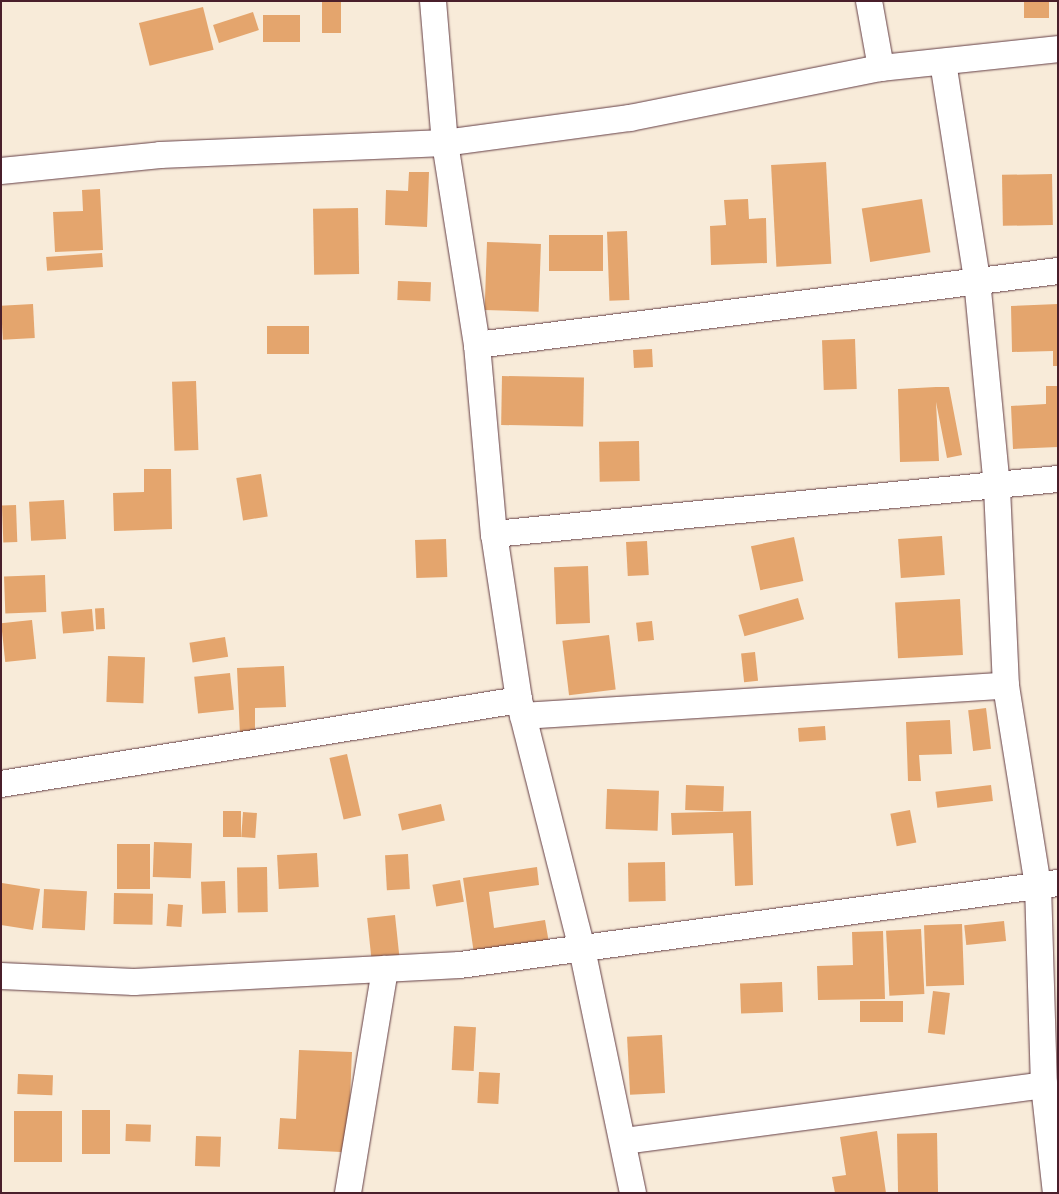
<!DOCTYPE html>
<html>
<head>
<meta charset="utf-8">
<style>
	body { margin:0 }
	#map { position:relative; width:1059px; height:1194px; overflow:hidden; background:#f8ebd9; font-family:"IM FELL French Canon",serif }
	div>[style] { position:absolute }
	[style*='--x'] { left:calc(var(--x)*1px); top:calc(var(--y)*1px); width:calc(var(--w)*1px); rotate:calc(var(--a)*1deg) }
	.building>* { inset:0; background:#e4a56d; transform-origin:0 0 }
	.roads { filter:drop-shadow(0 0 1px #643e45) drop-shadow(0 0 1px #643e45) }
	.minor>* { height:26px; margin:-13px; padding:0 13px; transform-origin:13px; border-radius:13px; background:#fff }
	span { translate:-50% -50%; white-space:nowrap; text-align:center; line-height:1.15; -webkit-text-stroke:4.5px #fdfcf7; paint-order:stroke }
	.frame { position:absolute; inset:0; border:2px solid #4a1f2b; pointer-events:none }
</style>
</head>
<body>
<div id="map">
	<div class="building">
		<div style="left:322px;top:1px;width:19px;height:32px"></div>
		<div style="left:1024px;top:1px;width:25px;height:17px"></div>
		<div style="left:203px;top:7px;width:44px;height:66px;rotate:76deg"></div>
		<div style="left:253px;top:12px;width:19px;height:42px;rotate:72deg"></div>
		<div style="left:300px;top:15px;width:27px;height:37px;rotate:90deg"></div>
		<div style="left:826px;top:162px;width:102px;height:55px;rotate:87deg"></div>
		<div style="clip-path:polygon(409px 172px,429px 172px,427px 227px,385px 225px,386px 190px,408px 191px)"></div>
		<div style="left:1052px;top:174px;width:51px;height:50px;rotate:89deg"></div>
		<div style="clip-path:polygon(100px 189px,103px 250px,55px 252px,53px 212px,83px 211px,82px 190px)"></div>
		<div style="clip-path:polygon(748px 199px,749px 219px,766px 218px,767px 263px,711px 265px,710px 226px,726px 225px,724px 200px)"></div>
		<div style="left:922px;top:199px;width:54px;height:61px;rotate:81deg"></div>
		<div style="left:358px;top:208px;width:66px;height:45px;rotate:89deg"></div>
		<div style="left:627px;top:231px;width:69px;height:20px;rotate:88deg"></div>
		<div style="left:603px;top:235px;width:36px;height:54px;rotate:90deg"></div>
		<div style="left:487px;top:242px;width:54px;height:68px;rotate:2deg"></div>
		<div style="left:102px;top:253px;width:14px;height:56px;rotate:86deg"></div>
		<div style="left:398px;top:281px;width:33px;height:19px;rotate:2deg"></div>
		<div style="left:33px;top:304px;width:34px;height:32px;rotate:87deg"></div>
		<div style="clip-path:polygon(1058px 304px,1058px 366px,1053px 366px,1053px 351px,1012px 352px,1011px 306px)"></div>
		<div style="left:309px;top:326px;width:28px;height:42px;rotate:90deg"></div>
		<div style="left:855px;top:339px;width:50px;height:33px;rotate:88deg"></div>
		<div style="left:652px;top:349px;width:18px;height:19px;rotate:87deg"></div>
		<div style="left:502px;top:376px;width:82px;height:49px;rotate:1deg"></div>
		<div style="left:196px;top:381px;width:69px;height:24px;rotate:88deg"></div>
		<div style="clip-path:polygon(1046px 386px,1058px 386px,1058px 447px,1013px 449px,1011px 406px,1046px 404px)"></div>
		<div style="clip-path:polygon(936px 387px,949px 387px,962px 455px,947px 458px,936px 402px,939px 461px,900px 462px,898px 389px)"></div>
		<div style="left:639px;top:441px;width:40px;height:40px;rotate:89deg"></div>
		<div style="clip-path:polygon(144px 469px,171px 469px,172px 529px,114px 531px,113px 493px,144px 492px)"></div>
		<div style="left:261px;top:474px;width:43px;height:25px;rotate:81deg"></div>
		<div style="left:64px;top:500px;width:39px;height:35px;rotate:87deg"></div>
		<div style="left:16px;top:505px;width:37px;height:14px;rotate:88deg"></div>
		<div style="left:942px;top:536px;width:39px;height:44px;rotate:86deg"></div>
		<div style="left:794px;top:537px;width:45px;height:44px;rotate:78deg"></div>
		<div style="left:446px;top:539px;width:38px;height:31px;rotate:88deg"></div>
		<div style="left:647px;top:541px;width:34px;height:21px;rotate:87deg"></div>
		<div style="left:588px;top:566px;width:57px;height:34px;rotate:88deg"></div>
		<div style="left:45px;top:575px;width:37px;height:41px;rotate:88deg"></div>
		<div style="left:798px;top:598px;width:22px;height:62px;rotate:74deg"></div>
		<div style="left:960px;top:599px;width:56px;height:65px;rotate:87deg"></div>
		<div style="left:104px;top:608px;width:21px;height:9px;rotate:87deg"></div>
		<div style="left:92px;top:609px;width:22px;height:31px;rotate:85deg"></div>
		<div style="left:32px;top:620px;width:39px;height:31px;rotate:84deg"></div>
		<div style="left:652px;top:621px;width:19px;height:16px;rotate:84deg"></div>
		<div style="left:609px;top:635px;width:55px;height:47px;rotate:83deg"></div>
		<div style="left:225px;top:637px;width:20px;height:36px;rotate:81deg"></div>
		<div style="left:755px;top:652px;width:29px;height:14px;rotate:84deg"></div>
		<div style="left:108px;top:656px;width:37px;height:46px;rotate:2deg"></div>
		<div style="clip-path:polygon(284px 666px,286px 707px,255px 708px,255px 734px,240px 735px,237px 668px)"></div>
		<div style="left:230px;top:673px;width:37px;height:36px;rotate:84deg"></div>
		<div style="left:986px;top:708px;width:41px;height:18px;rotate:83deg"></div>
		<div style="clip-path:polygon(950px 720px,952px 754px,919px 755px,921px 781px,908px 781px,906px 722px)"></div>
		<div style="left:825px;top:726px;width:14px;height:27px;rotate:86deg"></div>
		<div style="left:347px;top:754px;width:63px;height:18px;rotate:77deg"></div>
		<div style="left:686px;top:785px;width:38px;height:25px;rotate:2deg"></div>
		<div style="left:991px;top:785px;width:16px;height:56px;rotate:83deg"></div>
		<div style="left:607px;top:789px;width:52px;height:40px;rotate:2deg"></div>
		<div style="left:441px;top:804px;width:17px;height:44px;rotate:77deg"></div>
		<div style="left:910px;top:810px;width:33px;height:20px;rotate:79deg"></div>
		<div style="left:223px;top:811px;width:18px;height:26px"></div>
		<div style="clip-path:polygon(751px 811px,753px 885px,735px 886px,733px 833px,672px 835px,671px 813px)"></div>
		<div style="left:243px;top:812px;width:14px;height:25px;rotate:4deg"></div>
		<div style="left:154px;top:842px;width:38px;height:35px;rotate:2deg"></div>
		<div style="left:117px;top:844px;width:33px;height:45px"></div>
		<div style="left:317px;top:853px;width:34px;height:40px;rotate:87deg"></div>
		<div style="left:408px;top:854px;width:35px;height:23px;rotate:87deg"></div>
		<div style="left:665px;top:862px;width:39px;height:37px;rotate:89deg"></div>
		<div style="left:267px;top:867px;width:45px;height:30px;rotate:89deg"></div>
		<div style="clip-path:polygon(537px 867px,539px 885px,489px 892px,494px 928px,545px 920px,549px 943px,474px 954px,463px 878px)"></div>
		<div style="left:460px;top:880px;width:22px;height:28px;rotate:80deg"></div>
		<div style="left:225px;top:881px;width:32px;height:24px;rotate:88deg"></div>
		<div style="clip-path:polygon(2px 883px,40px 889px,33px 930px,1px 925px)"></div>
		<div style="left:44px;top:889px;width:43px;height:39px;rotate:3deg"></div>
		<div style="left:114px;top:893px;width:39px;height:31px;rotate:1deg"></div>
		<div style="left:168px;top:904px;width:15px;height:22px;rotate:4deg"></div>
		<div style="left:395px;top:915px;width:41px;height:28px;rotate:84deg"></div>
		<div style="left:1004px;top:921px;width:20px;height:40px;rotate:84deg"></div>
		<div style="left:962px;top:924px;width:61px;height:38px;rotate:88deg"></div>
		<div style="left:921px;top:929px;width:65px;height:35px;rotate:87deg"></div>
		<div style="clip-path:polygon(883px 931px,885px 999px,818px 1000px,817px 966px,853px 965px,852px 932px)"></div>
		<div style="left:782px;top:982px;width:30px;height:42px;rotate:88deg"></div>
		<div style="left:933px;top:991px;width:17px;height:42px;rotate:7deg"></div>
		<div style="left:903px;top:1001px;width:21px;height:43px;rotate:90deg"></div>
		<div style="left:454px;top:1026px;width:22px;height:44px;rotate:3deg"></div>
		<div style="left:662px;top:1035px;width:58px;height:35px;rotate:87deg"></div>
		<div style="clip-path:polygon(299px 1050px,352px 1052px,349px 1122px,362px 1153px,278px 1149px,280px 1118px,296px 1119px)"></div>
		<div style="left:479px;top:1072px;width:21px;height:31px;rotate:3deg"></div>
		<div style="left:18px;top:1074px;width:35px;height:20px;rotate:2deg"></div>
		<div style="left:82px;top:1110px;width:28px;height:44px"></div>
		<div style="left:14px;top:1111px;width:48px;height:51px"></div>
		<div style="left:126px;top:1124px;width:25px;height:17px;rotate:2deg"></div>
		<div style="clip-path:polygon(877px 1131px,886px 1193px,835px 1193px,832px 1177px,846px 1175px,840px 1137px)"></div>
		<div style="left:937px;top:1133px;width:60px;height:40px;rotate:89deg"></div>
		<div style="left:196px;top:1136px;width:25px;height:30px;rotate:2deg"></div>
	</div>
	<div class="roads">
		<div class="minor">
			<div style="--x:433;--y:1;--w:143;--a:85.2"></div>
			<div style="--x:445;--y:143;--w:205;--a:81"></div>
			<div style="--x:477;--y:345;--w:190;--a:84.9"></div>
			<div style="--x:494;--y:534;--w:168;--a:81.4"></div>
			<div style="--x:519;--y:700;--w:257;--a:75.8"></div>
			<div style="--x:582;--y:949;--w:249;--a:78.2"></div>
			<div style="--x:869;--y:1;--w:68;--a:79.8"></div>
			<div style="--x:943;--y:62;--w:221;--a:81.1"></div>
			<div style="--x:977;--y:280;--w:209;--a:84.5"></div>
			<div style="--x:997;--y:488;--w:198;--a:87.4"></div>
			<div style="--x:1006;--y:686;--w:202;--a:80.9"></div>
			<div style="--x:1038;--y:885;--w:200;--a:88.3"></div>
			<div style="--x:1044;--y:1085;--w:109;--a:83.7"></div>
			<div style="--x:1;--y:171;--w:160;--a:-5.7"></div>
			<div style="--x:160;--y:155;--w:285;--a:-2.4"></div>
			<div style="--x:445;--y:143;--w:187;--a:-7.7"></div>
			<div style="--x:630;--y:118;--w:256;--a:-11.3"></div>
			<div style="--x:881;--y:68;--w:178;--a:-6.1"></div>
			<div style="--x:477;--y:345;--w:586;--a:-7.26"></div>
			<div style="--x:494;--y:534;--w:567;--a:-5.57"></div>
			<div style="--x:523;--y:716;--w:484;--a:-3.6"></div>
			<div style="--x:1;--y:784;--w:525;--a:-9.21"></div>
			<div style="--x:1;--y:976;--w:133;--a:2.6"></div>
			<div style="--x:134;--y:982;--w:326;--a:-3"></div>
			<div style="--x:460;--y:965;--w:604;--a:-7.81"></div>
			<div style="--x:625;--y:1141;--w:423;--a:-7.6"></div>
			<div style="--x:348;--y:1193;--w:227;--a:-80.6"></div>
		</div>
	</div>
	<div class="frame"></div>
</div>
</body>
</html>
